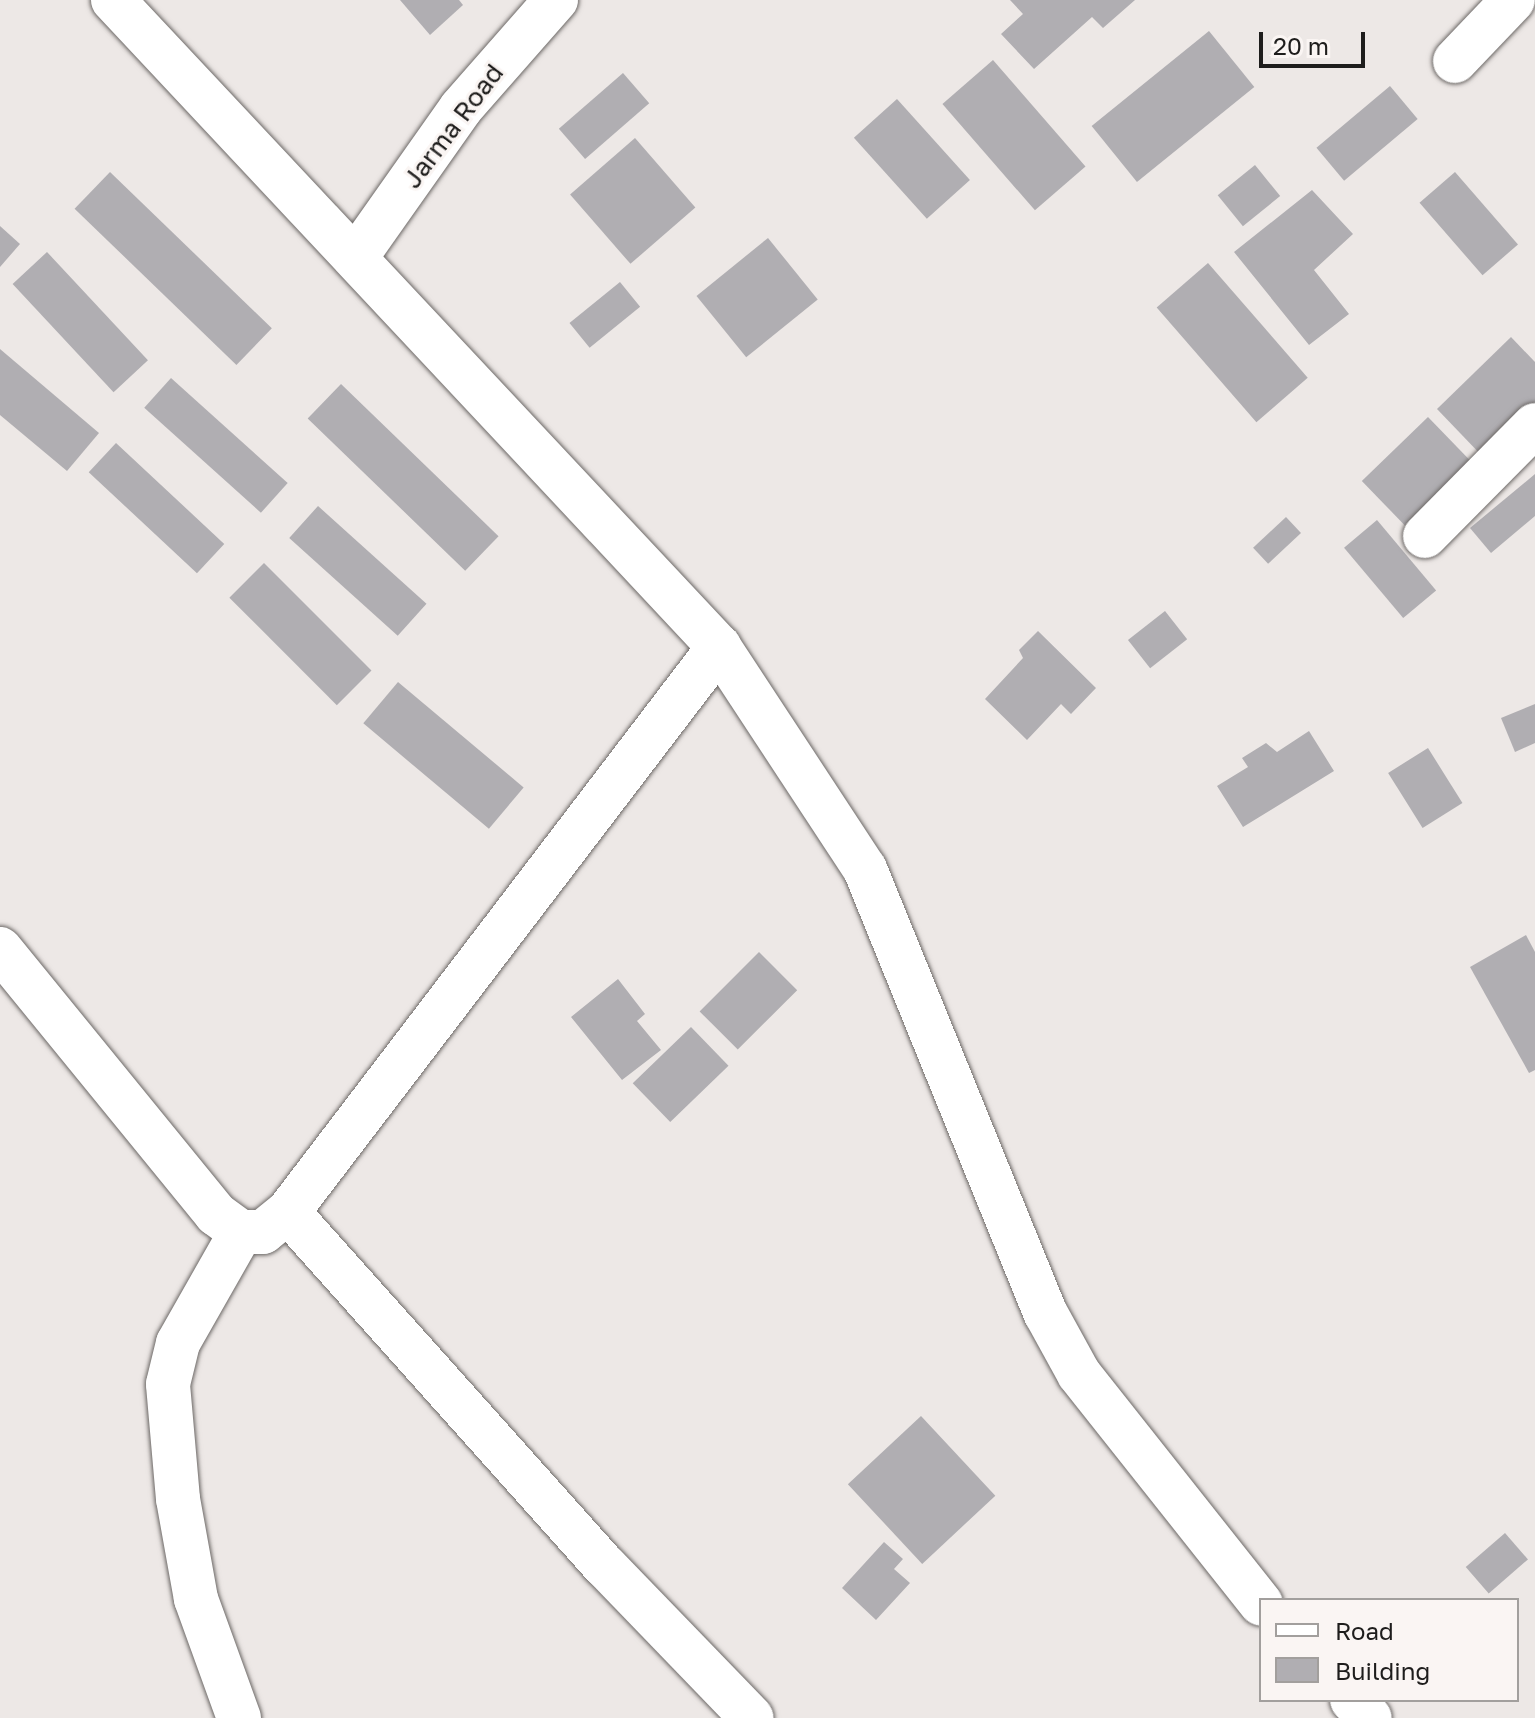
<!DOCTYPE html>
<html>
<head>
<meta charset="utf-8">
<style>
	body { margin:0 }
	#map { position:relative; width:1535px; height:1718px; overflow:hidden; background:#ede8e6; font-family:"Golos Text",sans-serif }
	div>[style] { position:absolute }
	[style*='--x'] { left:calc(var(--x)*1px); top:calc(var(--y)*1px); width:calc(var(--w)*1px); rotate:calc(var(--a)*1deg) }
	.building>* { inset:0; background:#b0aeb2; transform-origin:0 0 }
	.roads { filter:drop-shadow(0 0 2px #6c6866) drop-shadow(0 0 2px #6c6866) }
	.minor>* { height:44px; margin:-22px; padding:0 22px; transform-origin:22px; border-radius:22px; background:#fff }
	span { translate:-50% -50%; white-space:nowrap; text-align:center; line-height:1.15; -webkit-text-stroke:6px #faf5f3; paint-order:stroke }
	.street-label { font-size:26px; color:#1e1d1c }
	.legend { position:absolute; left:1259px; top:1598px; width:260px; height:104px; box-sizing:border-box; background:#faf5f3; border:2px solid #a29f9d; margin:0; padding:10px 14px; list-style:none; font-size:24px; color:#1e1d1c }
	.legend li { display:flex; align-items:center; gap:16px; height:40px }
	.legend b { width:40px; border:2px solid #a29f9d }
	.scale { position:absolute; left:1259px; top:32px; width:106px; height:36px; box-sizing:border-box; border:4px solid #1e1d1c; border-top:0; padding-left:10px; font-size:24px; line-height:28px; white-space:nowrap; color:#1e1d1c; -webkit-text-stroke:6px #faf5f3; paint-order:stroke }
</style>
</head>
<body>
<div id="map">
	<div class="building">
		<div style="clip-path:polygon(400px 0,459px 0,463px 5px,430px 35px)"></div>
		<div style="clip-path:polygon(1010px 0,1135px 0,1103px 28px,1092px 17px,1034px 69px,1001px 34px,1023px 14px)"></div>
		<div style="left:1209px;top:31px;width:72px;height:151px;rotate:51deg"></div>
		<div style="left:993px;top:60px;width:141px;height:67px;rotate:49deg"></div>
		<div style="left:623px;top:73px;width:40px;height:85px;rotate:49deg"></div>
		<div style="left:1390px;top:86px;width:43px;height:96px;rotate:50deg"></div>
		<div style="left:897px;top:99px;width:109px;height:58px;rotate:48deg"></div>
		<div style="left:635px;top:138px;width:92px;height:86px;rotate:49deg"></div>
		<div style="left:1255px;top:165px;width:40px;height:48px;rotate:51deg"></div>
		<div style="left:110px;top:172px;width:225px;height:51px;rotate:44deg"></div>
		<div style="left:1455px;top:172px;width:96px;height:47px;rotate:49deg"></div>
		<div style="clip-path:polygon(1312px 190px,1353px 234px,1314px 270px,1349px 314px,1309px 345px,1234px 252px)"></div>
		<div style="clip-path:polygon(0 226px,20px 244px,0 267px)"></div>
		<div style="left:768px;top:238px;width:79px;height:92px;rotate:51deg"></div>
		<div style="left:47px;top:252px;width:148px;height:47px;rotate:47deg"></div>
		<div style="left:1208px;top:263px;width:152px;height:68px;rotate:49deg"></div>
		<div style="left:620px;top:282px;width:32px;height:65px;rotate:51deg"></div>
		<div style="clip-path:polygon(1511px 337px,1535px 362px,1535px 409px,1484px 458px,1437px 409px)"></div>
		<div style="clip-path:polygon(0 349px,99px 433px,67px 471px,0 415px)"></div>
		<div style="left:171px;top:378px;width:157px;height:40px;rotate:42deg"></div>
		<div style="left:341px;top:384px;width:219px;height:48px;rotate:44deg"></div>
		<div style="left:1428px;top:417px;width:62px;height:92px;rotate:46deg"></div>
		<div style="left:116px;top:443px;width:148px;height:40px;rotate:43deg"></div>
		<div style="clip-path:polygon(1535px 474px,1535px 516px,1491px 553px,1470px 528px)"></div>
		<div style="left:318px;top:506px;width:146px;height:43px;rotate:42deg"></div>
		<div style="left:1286px;top:517px;width:22px;height:45px;rotate:47deg"></div>
		<div style="left:1377px;top:520px;width:92px;height:43px;rotate:50deg"></div>
		<div style="left:264px;top:563px;width:152px;height:49px;rotate:45deg"></div>
		<div style="left:1165px;top:611px;width:36px;height:47px;rotate:52deg"></div>
		<div style="clip-path:polygon(1038px 631px,1096px 688px,1071px 714px,1061px 704px,1027px 740px,985px 699px,1023px 658px,1019px 650px)"></div>
		<div style="left:398px;top:682px;width:164px;height:54px;rotate:40deg"></div>
		<div style="clip-path:polygon(1535px 704px,1535px 743px,1515px 752px,1501px 718px)"></div>
		<div style="clip-path:polygon(1309px 731px,1334px 771px,1243px 827px,1217px 786px,1248px 767px,1242px 758px,1266px 743px,1277px 752px)"></div>
		<div style="left:1428px;top:748px;width:65px;height:47px;rotate:58deg"></div>
		<div style="clip-path:polygon(1526px 935px,1535px 952px,1535px 1070px,1529px 1073px,1470px 967px)"></div>
		<div style="left:759px;top:952px;width:54px;height:84px;rotate:45deg"></div>
		<div style="clip-path:polygon(618px 979px,645px 1014px,637px 1021px,661px 1050px,622px 1080px,571px 1017px)"></div>
		<div style="left:691px;top:1027px;width:54px;height:81px;rotate:46deg"></div>
		<div style="left:921px;top:1416px;width:109px;height:100px;rotate:47deg"></div>
		<div style="left:1505px;top:1533px;width:35px;height:52px;rotate:49deg"></div>
		<div style="clip-path:polygon(884px 1542px,903px 1559px,894px 1569px,910px 1583px,876px 1620px,842px 1588px)"></div>
	</div>
	<div class="roads">
		<div class="minor">
			<div style="--x:113;--y:0;--w:886;--a:46.87"></div>
			<div style="--x:719;--y:647;--w:266;--a:56.7"></div>
			<div style="--x:865;--y:869;--w:480;--a:67.9"></div>
			<div style="--x:1046;--y:1314;--w:68;--a:61.2"></div>
			<div style="--x:1079;--y:1374;--w:293;--a:51.6"></div>
			<div style="--x:1455;--y:61;--w:84;--a:-46.4"></div>
			<div style="--x:356;--y:257;--w:182;--a:-54.8"></div>
			<div style="--x:461;--y:108;--w:144;--a:-48.7"></div>
			<div style="--x:1425;--y:536;--w:156;--a:-45.3"></div>
			<div style="--x:0;--y:949;--w:342;--a:50.8"></div>
			<div style="--x:216;--y:1214;--w:31;--a:36"></div>
			<div style="--x:241;--y:1232;--w:22;--a:0"></div>
			<div style="--x:263;--y:1232;--w:32;--a:-39"></div>
			<div style="--x:288;--y:1212;--w:711;--a:-52.66"></div>
			<div style="--x:288;--y:1212;--w:475;--a:48.2"></div>
			<div style="--x:605;--y:1566;--w:211;--a:46"></div>
			<div style="--x:1352;--y:1700;--w:25;--a:45"></div>
			<div style="--x:239;--y:1718;--w:127;--a:-109.9"></div>
			<div style="--x:196;--y:1599;--w:102;--a:-100.2"></div>
			<div style="--x:178;--y:1499;--w:115;--a:-95"></div>
			<div style="--x:168;--y:1384;--w:42;--a:-76.3"></div>
			<div style="--x:178;--y:1343;--w:128;--a:-60.4"></div>
		</div>
	</div>
	<div class="street-label">
		<span style="left:453px;top:126px;rotate:-53deg">Jarma Road</span>
	</div>
	<ul class="legend">
	<li><b style="height:10px;background:#fff"></b>Road</li>
	<li><b style="height:22px;background:#b0aeb2"></b>Building</li>
	</ul>
	<div class="scale">20 m</div>
</div>
</body>
</html>
